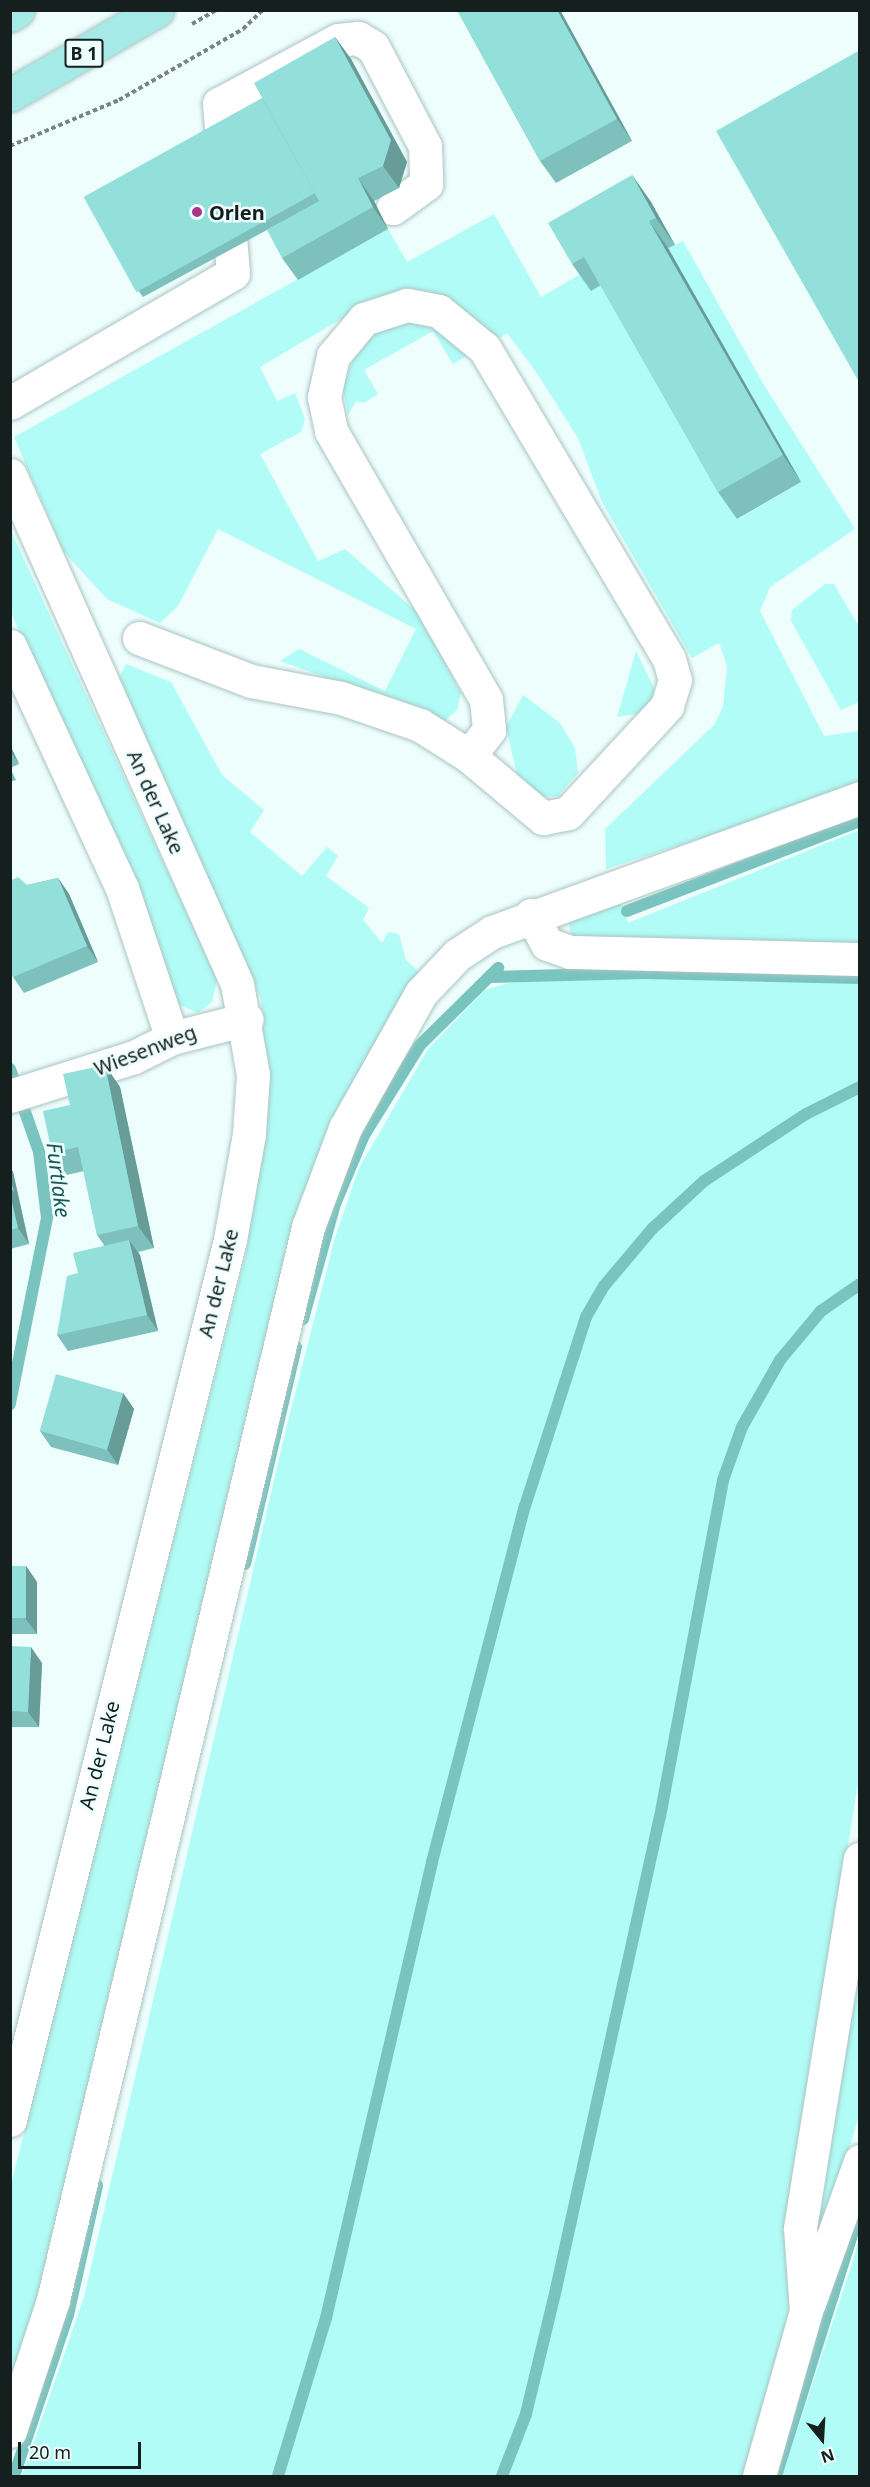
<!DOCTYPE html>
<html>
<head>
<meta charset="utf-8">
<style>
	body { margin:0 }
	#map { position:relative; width:870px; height:2487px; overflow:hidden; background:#eefefd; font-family:"Noto Sans",sans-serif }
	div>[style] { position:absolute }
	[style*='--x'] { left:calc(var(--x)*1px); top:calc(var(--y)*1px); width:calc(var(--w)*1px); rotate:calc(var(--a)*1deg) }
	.green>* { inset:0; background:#b1fcf6 }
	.stream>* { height:12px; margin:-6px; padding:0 6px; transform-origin:6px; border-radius:6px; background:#79c4bf }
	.path>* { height:4px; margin-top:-2px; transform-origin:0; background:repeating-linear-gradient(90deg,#798584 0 4.5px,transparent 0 7.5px) }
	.roads { filter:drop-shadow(0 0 2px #aac4c2) drop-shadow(0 0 2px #aac4c2) }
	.minor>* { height:33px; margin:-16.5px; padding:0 16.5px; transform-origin:16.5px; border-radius:16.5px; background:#fff }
	.major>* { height:33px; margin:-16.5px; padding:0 16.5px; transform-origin:16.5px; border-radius:16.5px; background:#a5eae6 }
	.wall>* { inset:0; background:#7ec0bb }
	.shaded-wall>* { inset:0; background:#679c99 }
	.building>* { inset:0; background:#93dfda; transform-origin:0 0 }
	.dots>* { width:16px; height:16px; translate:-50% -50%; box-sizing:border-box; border:3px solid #eefefd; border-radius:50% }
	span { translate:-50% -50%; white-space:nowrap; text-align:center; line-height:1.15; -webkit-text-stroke:5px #eefefd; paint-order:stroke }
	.shield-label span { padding:2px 4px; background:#eefefd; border:2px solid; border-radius:4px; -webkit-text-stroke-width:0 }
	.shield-label { font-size:18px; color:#151f1e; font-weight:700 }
	.poi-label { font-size:20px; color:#151f1e; font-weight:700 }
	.left { translate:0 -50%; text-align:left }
	.street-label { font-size:20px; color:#151f1e }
	.water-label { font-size:21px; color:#185855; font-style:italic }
	.frame { position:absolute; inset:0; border:12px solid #151f1e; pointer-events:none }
	.north { position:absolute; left:792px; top:2409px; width:60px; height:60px; -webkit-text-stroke:4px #eefefd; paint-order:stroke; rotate:162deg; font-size:16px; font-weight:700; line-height:24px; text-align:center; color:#151f1e }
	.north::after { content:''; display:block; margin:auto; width:21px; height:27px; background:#151f1e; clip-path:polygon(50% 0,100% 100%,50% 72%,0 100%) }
	.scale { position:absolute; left:18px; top:2442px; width:123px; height:27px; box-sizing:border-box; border:3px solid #151f1e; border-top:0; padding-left:8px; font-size:18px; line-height:21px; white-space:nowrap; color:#151f1e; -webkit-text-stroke:4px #eefefd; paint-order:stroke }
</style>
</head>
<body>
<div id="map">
	<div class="green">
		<div style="clip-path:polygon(494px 214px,541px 297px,581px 274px,603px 284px,738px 519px,801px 482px,668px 248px,683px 241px,764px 385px,855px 529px,770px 587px,760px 611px,824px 736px,859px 731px,859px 787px,606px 869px,605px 829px,714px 725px,723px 707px,727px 666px,719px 643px,692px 658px,602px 502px,578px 438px,536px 372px,507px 333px,493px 342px,459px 307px,358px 309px,260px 367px,277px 401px,295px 393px,305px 419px,301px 432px,260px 454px,318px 561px,345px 549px,417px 612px,461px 693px,457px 710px,445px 721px,280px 661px,299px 649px,385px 691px,416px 629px,218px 529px,178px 606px,160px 623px,107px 599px,64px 552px,14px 437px,388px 229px,407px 262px)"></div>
		<div style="clip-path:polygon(400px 321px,427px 322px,471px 353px,453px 364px,433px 331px,364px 370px,378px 394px,364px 403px,356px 401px,348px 415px,343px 389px,356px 350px,375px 331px)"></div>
		<div style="clip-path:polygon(10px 529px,217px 979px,212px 1002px,198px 1013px,173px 1002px,11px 612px)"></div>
		<div style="clip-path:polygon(825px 584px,834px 584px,859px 627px,859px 702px,841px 710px,791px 621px,792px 610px)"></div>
		<div style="clip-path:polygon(636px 651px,658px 696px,642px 713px,617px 717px)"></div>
		<div style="clip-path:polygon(126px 664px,171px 682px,222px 775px,264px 810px,250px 832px,302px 876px,327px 847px,338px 856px,326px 876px,369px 908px,363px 920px,382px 943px,388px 932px,399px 934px,406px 960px,419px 972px,262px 1351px,55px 2232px,11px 2392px,11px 2185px,246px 1253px,267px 1104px,261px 999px,119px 678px)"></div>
		<div style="clip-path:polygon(523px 695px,560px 723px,575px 748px,578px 773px,558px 796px,543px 797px,518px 779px,506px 727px)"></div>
		<div style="clip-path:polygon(859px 830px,859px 948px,573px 940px,565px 911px,619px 895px,628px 923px)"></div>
		<div style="clip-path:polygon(637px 978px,859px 980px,859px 1777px,804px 2117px,787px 2322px,745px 2476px,22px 2476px,84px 2297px,285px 1433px,335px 1238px,359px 1168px,428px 1049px,485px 990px,522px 979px)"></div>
		<div style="clip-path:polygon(859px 1974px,859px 2116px,823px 2234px,817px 2239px,816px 2196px,823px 2194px)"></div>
		<div style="clip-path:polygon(859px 2238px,859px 2476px,782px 2476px,852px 2264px)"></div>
	</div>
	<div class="stream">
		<div style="--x:627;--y:911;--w:250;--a:-21.1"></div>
		<div style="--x:489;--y:977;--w:156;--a:-1.5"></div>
		<div style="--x:645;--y:973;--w:215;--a:1.3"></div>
		<div style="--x:10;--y:1069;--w:88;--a:70.7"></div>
		<div style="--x:39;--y:1152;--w:66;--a:83.1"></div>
		<div style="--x:47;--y:1218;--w:190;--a:101.3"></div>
		<div style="--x:303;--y:1319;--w:119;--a:-74.5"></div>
		<div style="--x:335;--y:1204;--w:75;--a:-67.2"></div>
		<div style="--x:364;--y:1135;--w:106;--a:-58.1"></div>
		<div style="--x:420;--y:1045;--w:110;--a:-44.6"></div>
		<div style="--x:245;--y:1564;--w:223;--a:-76.8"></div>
		<div style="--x:14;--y:2476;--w:170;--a:-71.5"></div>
		<div style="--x:68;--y:2315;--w:133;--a:-77.4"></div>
		<div style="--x:278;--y:2476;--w:165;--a:-73.1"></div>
		<div style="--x:326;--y:2318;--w:468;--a:-76.9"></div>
		<div style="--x:432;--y:1862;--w:368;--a:-75.4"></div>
		<div style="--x:525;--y:1506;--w:199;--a:-72.1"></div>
		<div style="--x:586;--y:1317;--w:36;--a:-60"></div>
		<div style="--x:604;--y:1286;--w:75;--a:-49.9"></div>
		<div style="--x:652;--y:1229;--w:71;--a:-42.7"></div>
		<div style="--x:704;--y:1181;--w:122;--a:-33.3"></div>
		<div style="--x:806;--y:1114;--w:60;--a:-26.6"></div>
		<div style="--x:502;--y:2476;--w:66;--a:-68.8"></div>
		<div style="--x:526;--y:2414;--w:129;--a:-76.5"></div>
		<div style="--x:556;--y:2289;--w:483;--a:-77.6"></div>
		<div style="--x:660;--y:1817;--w:343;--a:-79.4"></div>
		<div style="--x:723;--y:1480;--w:56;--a:-70.3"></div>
		<div style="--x:742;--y:1427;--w:77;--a:-60.4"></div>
		<div style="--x:780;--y:1360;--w:64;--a:-50.1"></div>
		<div style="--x:821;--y:1311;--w:47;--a:-34.7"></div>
		<div style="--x:776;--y:2476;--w:279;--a:-72.5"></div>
	</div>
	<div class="path">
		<div style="--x:192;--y:24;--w:28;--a:-30"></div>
		<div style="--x:10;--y:146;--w:118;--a:-22.9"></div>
		<div style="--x:119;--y:100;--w:143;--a:-29.8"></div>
		<div style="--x:243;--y:29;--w:28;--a:-44"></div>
	</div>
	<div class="roads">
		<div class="minor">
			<div style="--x:10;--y:403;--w:258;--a:-30.2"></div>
			<div style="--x:233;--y:273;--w:170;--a:-94.7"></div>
			<div style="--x:219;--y:104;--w:135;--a:-28.3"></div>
			<div style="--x:338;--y:40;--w:20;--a:-6"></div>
			<div style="--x:358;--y:38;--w:17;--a:31"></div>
			<div style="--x:373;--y:47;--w:112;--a:62.3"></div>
			<div style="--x:425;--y:146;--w:38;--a:88"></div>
			<div style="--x:426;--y:184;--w:41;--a:144"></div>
			<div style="--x:10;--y:475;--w:557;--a:65.96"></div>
			<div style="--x:237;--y:984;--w:92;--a:80"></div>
			<div style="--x:253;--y:1075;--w:59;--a:93.9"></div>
			<div style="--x:249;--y:1134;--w:108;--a:100.2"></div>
			<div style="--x:230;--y:1240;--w:907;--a:104.04"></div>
			<div style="--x:139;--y:638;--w:120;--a:21"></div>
			<div style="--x:251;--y:681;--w:92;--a:10.7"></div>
			<div style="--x:341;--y:698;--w:83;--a:18.9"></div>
			<div style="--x:420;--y:725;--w:58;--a:32.3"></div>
			<div style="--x:469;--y:756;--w:97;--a:40"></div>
			<div style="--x:543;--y:818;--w:25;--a:-11"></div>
			<div style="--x:568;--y:813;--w:146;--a:-47.2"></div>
			<div style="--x:667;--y:706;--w:27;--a:-73"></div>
			<div style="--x:675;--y:680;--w:22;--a:-106"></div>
			<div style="--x:669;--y:659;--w:362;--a:-120.7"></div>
			<div style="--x:484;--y:348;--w:58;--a:-140.6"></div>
			<div style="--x:439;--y:311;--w:33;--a:-169"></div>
			<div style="--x:407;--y:305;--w:45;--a:162"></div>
			<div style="--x:364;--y:319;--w:48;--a:130"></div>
			<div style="--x:333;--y:356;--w:42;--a:102.4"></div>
			<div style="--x:324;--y:397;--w:35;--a:78"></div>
			<div style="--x:331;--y:431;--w:310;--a:60"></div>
			<div style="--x:486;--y:700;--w:30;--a:84"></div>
			<div style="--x:489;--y:730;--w:33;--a:128"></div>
			<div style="--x:10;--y:646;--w:267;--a:65.2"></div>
			<div style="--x:122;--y:888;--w:158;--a:71.6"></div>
			<div style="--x:531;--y:915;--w:33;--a:61"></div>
			<div style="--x:547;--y:944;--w:24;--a:19"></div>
			<div style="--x:570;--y:952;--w:290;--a:1.4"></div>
			<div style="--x:10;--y:1096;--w:130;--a:-17.5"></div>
			<div style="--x:134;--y:1057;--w:42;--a:-26.6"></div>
			<div style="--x:172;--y:1038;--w:77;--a:-14.2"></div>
			<div style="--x:809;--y:2303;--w:151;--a:-70.2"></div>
			<div style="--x:10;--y:2431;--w:138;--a:-71.8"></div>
			<div style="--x:53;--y:2300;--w:1103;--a:-76.63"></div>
			<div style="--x:308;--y:1227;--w:106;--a:-69.5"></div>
			<div style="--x:345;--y:1128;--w:155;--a:-60.6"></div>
			<div style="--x:421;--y:993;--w:52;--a:-46.5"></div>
			<div style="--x:457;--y:955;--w:42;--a:-33.3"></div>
			<div style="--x:492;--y:932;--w:392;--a:-20"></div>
			<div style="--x:759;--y:2476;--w:172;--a:-74.1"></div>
			<div style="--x:806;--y:2311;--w:83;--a:-94.1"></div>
			<div style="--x:800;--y:2228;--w:374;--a:-80.8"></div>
		</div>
		<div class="major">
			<div style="--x:10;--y:15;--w:9;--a:-32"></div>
			<div style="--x:10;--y:95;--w:170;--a:-30"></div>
		</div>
	</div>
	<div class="wall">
		<div style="clip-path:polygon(457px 10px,560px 10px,632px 141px,556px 183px,540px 161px)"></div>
		<div style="clip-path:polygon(335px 37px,351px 59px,407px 162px,399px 188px,374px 201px,388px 229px,298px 280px,282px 258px,291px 217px,143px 297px,137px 289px,262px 98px)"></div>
		<div style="clip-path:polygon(632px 175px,651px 202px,675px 245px,668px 248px,801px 482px,737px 519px,718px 492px,601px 285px,591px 291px,572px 264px)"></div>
		<div style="clip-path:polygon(10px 745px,19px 764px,10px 768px)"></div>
		<div style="clip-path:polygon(10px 768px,16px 780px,10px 782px)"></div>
		<div style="clip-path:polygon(58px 878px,69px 894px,98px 962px,24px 993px,13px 977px,27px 885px)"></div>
		<div style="clip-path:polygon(105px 1065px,120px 1087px,154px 1248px,138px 1252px,140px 1255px,158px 1331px,68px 1351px,57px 1335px,78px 1273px,104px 1245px,97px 1235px,84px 1171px,67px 1175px,52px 1153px,70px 1105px)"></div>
		<div style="clip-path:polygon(10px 1168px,13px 1172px,29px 1244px,10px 1249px)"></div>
		<div style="clip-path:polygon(123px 1393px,134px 1409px,118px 1465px,51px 1447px,40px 1431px)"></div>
		<div style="clip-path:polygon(10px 1566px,26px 1566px,37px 1582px,37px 1634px,10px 1634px)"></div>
		<div style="clip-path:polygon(10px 1646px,42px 1663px,39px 1727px,10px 1727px)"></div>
	</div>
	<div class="shaded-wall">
		<div style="clip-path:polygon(557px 10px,560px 10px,632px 141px,617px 119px)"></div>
		<div style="clip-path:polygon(335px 37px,351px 59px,407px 162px,399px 188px,383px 166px)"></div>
		<div style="clip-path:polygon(632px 175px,651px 202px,675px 245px,656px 218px)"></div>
		<div style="clip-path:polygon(358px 178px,374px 201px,388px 229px,373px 207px)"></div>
		<div style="clip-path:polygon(649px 221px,668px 248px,801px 482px,783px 455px)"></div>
		<div style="clip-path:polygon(10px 745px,19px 764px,10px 751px)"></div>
		<div style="clip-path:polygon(58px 878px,69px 894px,98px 962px,87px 946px)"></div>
		<div style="clip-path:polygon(105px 1065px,120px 1087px,154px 1248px,138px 1226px)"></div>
		<div style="clip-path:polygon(10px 1168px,13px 1172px,29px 1244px,18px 1228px,10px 1194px)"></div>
		<div style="clip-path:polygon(129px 1240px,140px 1255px,158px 1331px,147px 1315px)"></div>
		<div style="clip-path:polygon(123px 1393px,134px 1409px,118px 1465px,107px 1449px)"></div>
		<div style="clip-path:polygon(26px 1566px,37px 1582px,37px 1634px,25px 1618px)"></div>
		<div style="clip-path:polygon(31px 1647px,42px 1663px,39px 1727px,28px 1712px)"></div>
	</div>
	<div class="building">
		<div style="clip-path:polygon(457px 10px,557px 10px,617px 119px,540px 161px)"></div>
		<div style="clip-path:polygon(335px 37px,391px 140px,383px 166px,358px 178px,373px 207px,282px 258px,267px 230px,319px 201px,254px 83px)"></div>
		<div style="clip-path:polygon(860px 50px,860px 381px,859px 382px,716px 131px)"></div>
		<div style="left:262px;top:98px;width:109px;height:204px;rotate:61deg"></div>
		<div style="clip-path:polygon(632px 175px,656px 218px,649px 221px,783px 455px,718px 492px,584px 257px,572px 264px,548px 223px)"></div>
		<div style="clip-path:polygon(18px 877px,27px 885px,58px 878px,87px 946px,13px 977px,10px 972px,10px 881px)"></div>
		<div style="clip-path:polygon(105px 1065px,138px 1226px,97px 1235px,78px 1147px,52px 1153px,43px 1111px,70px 1105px,63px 1074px)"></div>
		<div style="clip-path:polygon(10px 1177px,14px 1192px,10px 1187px)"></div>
		<div style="clip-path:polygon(10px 1194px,18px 1228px,10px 1230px)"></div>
		<div style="clip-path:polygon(129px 1240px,147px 1315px,57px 1335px,67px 1276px,78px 1273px,73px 1253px)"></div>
		<div style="left:56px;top:1374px;width:70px;height:59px;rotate:16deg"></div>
		<div style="left:10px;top:1566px;width:16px;height:52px"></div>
		<div style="clip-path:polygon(10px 1646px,31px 1647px,28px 1712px,10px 1711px)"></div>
	</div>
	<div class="dots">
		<div style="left:197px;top:212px;background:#ac358b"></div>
	</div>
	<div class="shield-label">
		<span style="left:84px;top:53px">B 1</span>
	</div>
	<div class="poi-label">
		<span class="left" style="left:209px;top:212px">Orlen</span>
	</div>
	<div class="street-label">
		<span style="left:156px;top:802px;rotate:66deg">An der Lake</span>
		<span style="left:145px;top:1050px;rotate:-21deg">Wiesenweg</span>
		<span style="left:218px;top:1283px;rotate:-76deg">An der Lake</span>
		<span style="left:99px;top:1755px;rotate:-76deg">An der Lake</span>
	</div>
	<div class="water-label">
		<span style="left:59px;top:1180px;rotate:83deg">Furtlake</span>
	</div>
	<div class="frame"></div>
	<div class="north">N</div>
	<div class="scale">20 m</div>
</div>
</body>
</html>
